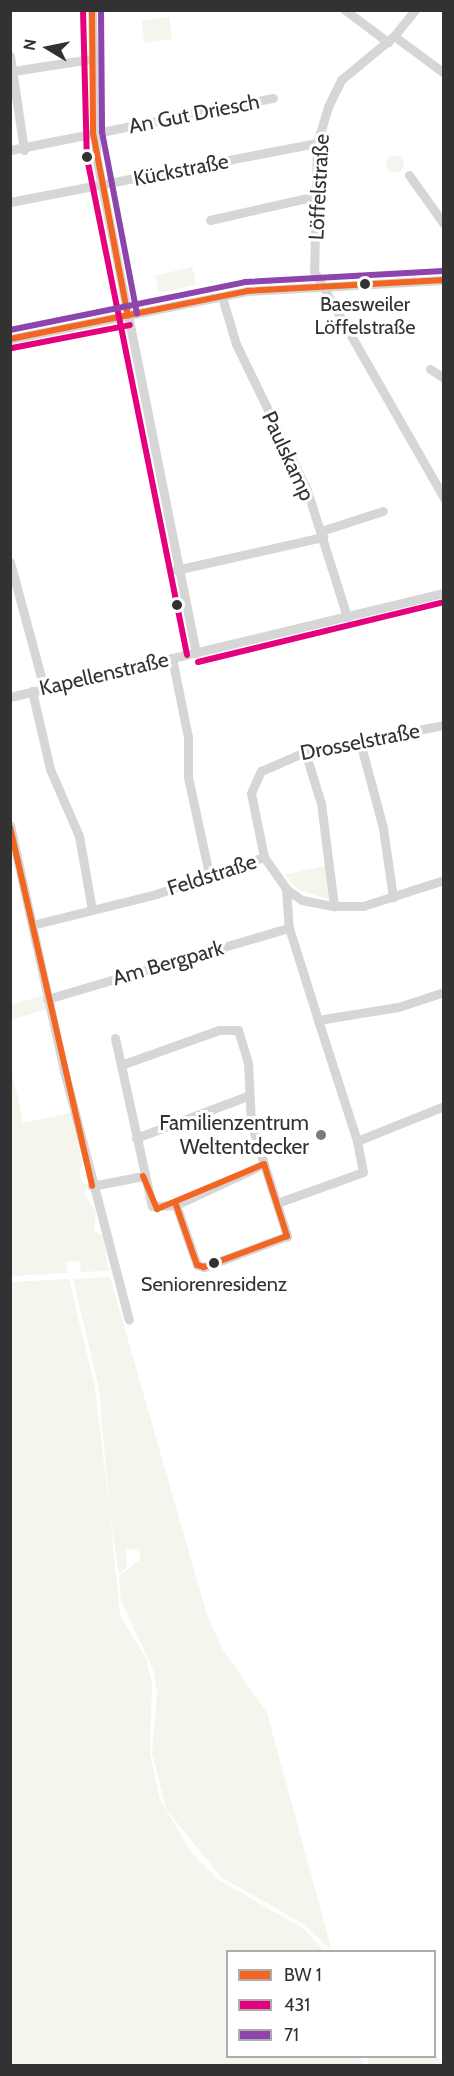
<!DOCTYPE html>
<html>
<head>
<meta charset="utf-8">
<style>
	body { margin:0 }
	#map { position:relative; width:454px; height:2076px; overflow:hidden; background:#fff; font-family:Cabin,sans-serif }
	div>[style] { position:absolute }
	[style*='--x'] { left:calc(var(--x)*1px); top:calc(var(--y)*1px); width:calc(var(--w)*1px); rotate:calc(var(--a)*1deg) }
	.green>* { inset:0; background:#f4f6ed; transform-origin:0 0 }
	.round { border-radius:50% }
	.minor>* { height:9px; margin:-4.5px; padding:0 4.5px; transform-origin:4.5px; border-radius:4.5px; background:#d6d6d6 }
	.bus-1>* { height:6px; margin:-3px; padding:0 3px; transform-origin:3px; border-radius:3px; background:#f26522 }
	.bus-2>* { height:6px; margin:-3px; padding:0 3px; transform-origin:3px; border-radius:3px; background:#e5007d }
	.bus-3>* { height:6px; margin:-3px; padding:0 3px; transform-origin:3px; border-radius:3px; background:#8e44ad }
	.dots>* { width:16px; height:16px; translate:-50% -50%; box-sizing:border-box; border:3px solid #fff; border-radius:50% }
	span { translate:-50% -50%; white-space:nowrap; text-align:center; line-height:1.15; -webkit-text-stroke:6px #fff; paint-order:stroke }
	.bus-label { font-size:20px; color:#323232 }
	.street-label { font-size:21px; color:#323232 }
	.poi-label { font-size:21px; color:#323232 }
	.right { translate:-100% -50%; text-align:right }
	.frame { position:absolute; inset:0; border:12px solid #323232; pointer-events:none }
	.legend { position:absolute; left:226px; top:1950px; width:210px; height:108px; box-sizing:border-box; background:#fff; border:2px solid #adadad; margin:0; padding:8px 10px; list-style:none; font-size:18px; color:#323232 }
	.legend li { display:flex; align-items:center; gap:12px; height:30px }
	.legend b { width:30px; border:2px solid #adadad }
	.north { position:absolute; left:18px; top:18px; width:60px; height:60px; -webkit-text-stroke:4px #fff; paint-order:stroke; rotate:280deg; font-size:16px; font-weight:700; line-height:24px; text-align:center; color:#323232 }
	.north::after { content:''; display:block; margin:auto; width:21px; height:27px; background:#323232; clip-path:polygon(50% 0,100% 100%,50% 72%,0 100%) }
</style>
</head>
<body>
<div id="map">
	<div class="green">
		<div style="left:169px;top:17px;width:22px;height:28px;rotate:82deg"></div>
		<div class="round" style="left:386px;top:155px;width:18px;height:18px"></div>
		<div style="left:192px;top:267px;width:18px;height:38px;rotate:77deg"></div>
		<div style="clip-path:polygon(327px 865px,330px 900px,299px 890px,285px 875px)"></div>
		<div style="clip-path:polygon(44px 995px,47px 1009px,11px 1020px,11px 1005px)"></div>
		<div style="clip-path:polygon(10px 1062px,23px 1123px,71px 1113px,83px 1164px,79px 1171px,82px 1182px,89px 1185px,85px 1194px,96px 1212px,94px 1230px,103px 1236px,109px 1271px,81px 1272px,79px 1261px,66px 1262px,68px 1273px,11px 1276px)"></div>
		<div style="clip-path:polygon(110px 1277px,206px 1612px,221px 1647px,267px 1713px,332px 1951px,305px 1925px,221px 1877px,166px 1809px,152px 1753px,157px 1693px,153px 1670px,121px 1601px,119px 1576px,140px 1560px,139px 1549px,126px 1550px,127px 1567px,119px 1574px,110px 1515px,120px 1615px,146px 1658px,152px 1683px,150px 1753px,160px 1800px,191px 1852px,219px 1880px,304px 1929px,324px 1951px,228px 1952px,228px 2056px,362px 2057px,364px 2065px,11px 2066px,11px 1282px,69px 1279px,95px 1388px,109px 1505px,99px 1389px,73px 1279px)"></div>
		<div style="clip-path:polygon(435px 2053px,443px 2065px,369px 2065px,367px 2057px)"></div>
	</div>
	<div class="minor">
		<div style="--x:92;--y:10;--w:146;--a:88.4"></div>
		<div style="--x:96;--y:156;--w:507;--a:78.62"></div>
		<div style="--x:345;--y:10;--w:54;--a:36.7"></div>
		<div style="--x:415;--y:10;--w:33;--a:129"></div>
		<div style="--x:394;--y:36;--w:69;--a:140.3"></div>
		<div style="--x:341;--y:80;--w:30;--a:116"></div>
		<div style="--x:328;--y:107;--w:38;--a:107"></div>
		<div style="--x:317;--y:143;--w:128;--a:91.3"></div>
		<div style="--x:314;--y:271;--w:262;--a:60.2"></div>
		<div style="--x:394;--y:36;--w:62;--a:36.5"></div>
		<div style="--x:10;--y:56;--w:95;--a:81.5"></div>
		<div style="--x:13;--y:71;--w:79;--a:-8.7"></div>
		<div style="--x:10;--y:150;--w:268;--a:-11.2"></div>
		<div style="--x:409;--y:175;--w:60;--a:54.5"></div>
		<div style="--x:10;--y:202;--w:313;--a:-10.9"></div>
		<div style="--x:210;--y:220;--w:109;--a:-12.8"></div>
		<div style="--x:222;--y:297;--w:49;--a:73.4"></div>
		<div style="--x:236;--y:344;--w:162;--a:64.1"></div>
		<div style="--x:307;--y:490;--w:133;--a:72.5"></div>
		<div style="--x:10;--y:339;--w:242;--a:-11.4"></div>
		<div style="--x:247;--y:291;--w:197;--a:-3.2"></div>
		<div style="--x:430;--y:369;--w:17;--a:33"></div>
		<div style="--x:321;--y:531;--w:65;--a:-17.9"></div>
		<div style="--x:10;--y:562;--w:131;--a:74.9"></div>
		<div style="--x:176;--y:570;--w:151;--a:-12.7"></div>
		<div style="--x:172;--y:658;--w:81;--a:78.6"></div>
		<div style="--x:188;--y:737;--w:40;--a:90"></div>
		<div style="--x:188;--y:777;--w:99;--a:77.8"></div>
		<div style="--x:32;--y:691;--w:80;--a:77"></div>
		<div style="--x:50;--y:769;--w:73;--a:66.6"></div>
		<div style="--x:79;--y:836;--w:75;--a:80"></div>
		<div style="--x:10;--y:697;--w:446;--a:-13.5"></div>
		<div style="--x:360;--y:742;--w:89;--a:75"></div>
		<div style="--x:383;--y:828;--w:70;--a:81.8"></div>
		<div style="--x:305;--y:752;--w:53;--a:72.6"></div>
		<div style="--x:321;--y:803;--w:104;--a:82.8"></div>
		<div style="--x:10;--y:825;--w:248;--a:77.6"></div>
		<div style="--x:63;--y:1067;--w:261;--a:75.4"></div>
		<div style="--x:264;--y:857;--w:65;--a:-101.5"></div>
		<div style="--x:251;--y:793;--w:24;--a:-66"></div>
		<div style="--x:261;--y:771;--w:48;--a:-23.4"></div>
		<div style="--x:305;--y:752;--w:142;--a:-11"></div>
		<div style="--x:264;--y:857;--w:39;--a:55"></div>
		<div style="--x:286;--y:889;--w:19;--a:35"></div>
		<div style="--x:302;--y:900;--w:33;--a:11"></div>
		<div style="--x:334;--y:906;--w:29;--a:0"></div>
		<div style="--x:363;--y:906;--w:85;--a:-17.8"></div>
		<div style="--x:286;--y:889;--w:39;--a:86"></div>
		<div style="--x:289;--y:928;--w:96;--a:72.5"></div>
		<div style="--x:32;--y:925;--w:128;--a:-14"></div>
		<div style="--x:156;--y:894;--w:114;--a:-18.9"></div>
		<div style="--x:444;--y:992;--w:48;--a:161.9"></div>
		<div style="--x:398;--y:1007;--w:81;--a:170.8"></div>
		<div style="--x:318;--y:1020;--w:127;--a:72.1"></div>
		<div style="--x:357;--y:1141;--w:94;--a:-21.9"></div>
		<div style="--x:47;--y:999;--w:252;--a:-16.4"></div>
		<div style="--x:115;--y:1038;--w:172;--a:77.6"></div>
		<div style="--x:152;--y:1206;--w:24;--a:-2"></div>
		<div style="--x:176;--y:1205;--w:97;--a:-25"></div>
		<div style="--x:121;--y:1065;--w:104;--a:-19.7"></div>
		<div style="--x:219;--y:1030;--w:19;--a:0"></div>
		<div style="--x:238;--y:1030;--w:34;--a:73"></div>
		<div style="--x:248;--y:1062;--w:61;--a:87.2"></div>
		<div style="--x:251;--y:1123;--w:119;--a:72.3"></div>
		<div style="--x:287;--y:1236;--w:89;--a:159.5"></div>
		<div style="--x:204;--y:1267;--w:7;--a:-164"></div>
		<div style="--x:197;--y:1265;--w:64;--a:-109.3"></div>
		<div style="--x:136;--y:1138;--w:119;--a:-20.7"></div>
		<div style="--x:92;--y:1186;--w:52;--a:-11.1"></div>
		<div style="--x:277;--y:1203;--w:91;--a:-19.8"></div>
		<div style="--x:363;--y:1172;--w:32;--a:-101"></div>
	</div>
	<div class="bus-1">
		<div style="--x:92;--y:10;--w:123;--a:89.5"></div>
		<div style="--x:93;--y:133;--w:186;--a:79.2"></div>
		<div style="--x:10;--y:339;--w:242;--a:-11.4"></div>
		<div style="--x:247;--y:291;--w:197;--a:-3.2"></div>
		<div style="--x:10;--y:827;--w:368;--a:77.1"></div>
		<div style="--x:143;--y:1176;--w:36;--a:67"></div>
		<div style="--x:157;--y:1209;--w:116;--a:-22.8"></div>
		<div style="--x:264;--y:1164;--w:76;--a:72.3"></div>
		<div style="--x:287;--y:1236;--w:89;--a:159.5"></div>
		<div style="--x:204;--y:1267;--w:7;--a:-164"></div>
		<div style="--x:197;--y:1265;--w:64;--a:-109.3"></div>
	</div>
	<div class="bus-2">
		<div style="--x:83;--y:10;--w:148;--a:88.5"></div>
		<div style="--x:87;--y:158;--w:507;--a:78.62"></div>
		<div style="--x:12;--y:348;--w:120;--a:-11"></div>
		<div style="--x:198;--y:662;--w:253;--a:-13.7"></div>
	</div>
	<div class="bus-3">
		<div style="--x:101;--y:10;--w:122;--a:89.5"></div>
		<div style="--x:102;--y:132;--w:185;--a:79.1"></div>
		<div style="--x:10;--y:330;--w:240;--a:-11.5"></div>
		<div style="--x:245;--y:282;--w:198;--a:-3.2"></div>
	</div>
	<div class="dots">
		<div style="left:87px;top:157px;background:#323232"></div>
		<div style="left:365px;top:284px;background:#323232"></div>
		<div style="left:177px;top:605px;background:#323232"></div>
		<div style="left:321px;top:1135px;background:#7a7a7a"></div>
		<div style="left:214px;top:1263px;background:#323232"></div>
	</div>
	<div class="bus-label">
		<span style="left:365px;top:316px">Baesweiler<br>Löffelstraße</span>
		<span style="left:214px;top:1284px">Seniorenresidenz</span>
	</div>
	<div class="street-label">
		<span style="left:194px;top:114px;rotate:-11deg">An Gut Driesch</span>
		<span style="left:181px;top:170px;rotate:-11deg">Kückstraße</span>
		<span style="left:319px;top:187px;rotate:-87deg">Löffelstraße</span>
		<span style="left:288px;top:456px;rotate:65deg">Paulskamp</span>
		<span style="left:104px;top:674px;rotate:-13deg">Kapellenstraße</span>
		<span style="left:360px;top:742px;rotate:-11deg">Drosselstraße</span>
		<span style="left:212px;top:875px;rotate:-18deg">Feldstraße</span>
		<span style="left:168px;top:963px;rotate:-16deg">Am Bergpark</span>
	</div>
	<div class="poi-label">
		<span class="right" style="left:309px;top:1135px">Familienzentrum<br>Weltentdecker</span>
	</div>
	<div class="frame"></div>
	<ul class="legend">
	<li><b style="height:8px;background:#f26522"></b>BW 1</li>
	<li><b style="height:8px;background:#e5007d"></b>431</li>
	<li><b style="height:8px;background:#8e44ad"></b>71</li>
	</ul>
	<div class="north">N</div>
</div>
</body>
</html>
